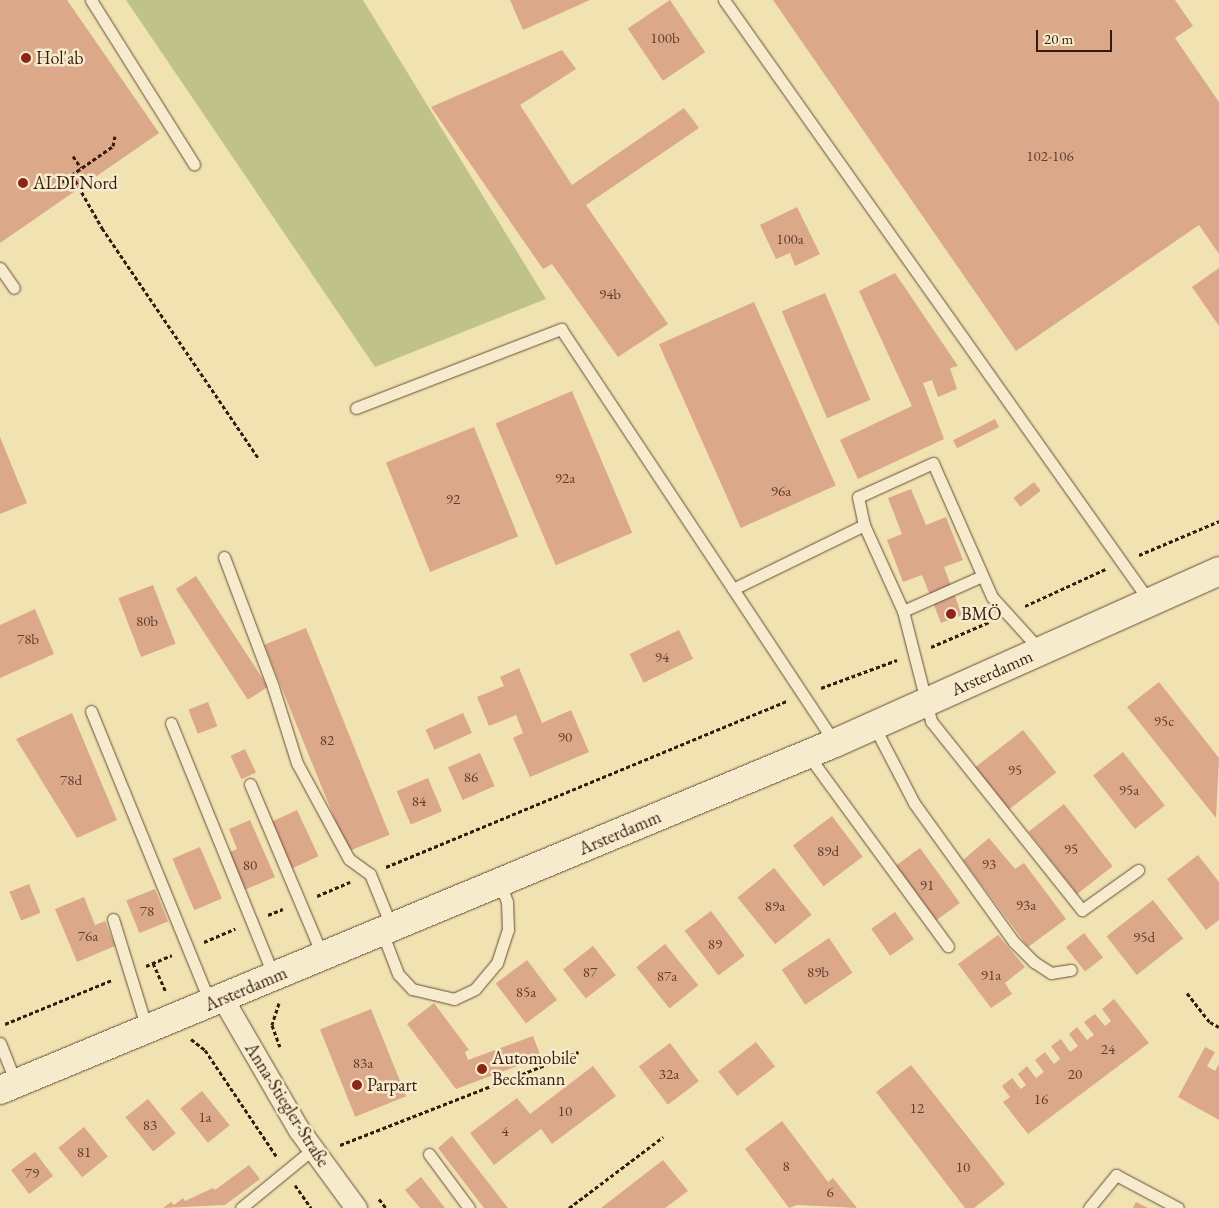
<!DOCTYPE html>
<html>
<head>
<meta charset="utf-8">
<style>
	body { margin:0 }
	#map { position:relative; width:1219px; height:1208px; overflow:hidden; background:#f1e2b2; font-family:"EB Garamond",serif }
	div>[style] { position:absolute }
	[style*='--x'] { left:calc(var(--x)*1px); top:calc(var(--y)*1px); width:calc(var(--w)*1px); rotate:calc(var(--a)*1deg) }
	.green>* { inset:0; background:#bfc289 }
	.building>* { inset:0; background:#dca88a; transform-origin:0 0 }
	.path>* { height:3px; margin-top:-1.5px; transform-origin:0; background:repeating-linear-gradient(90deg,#371b0f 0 4px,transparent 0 6.5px) }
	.roads { filter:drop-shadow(0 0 1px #664d38) drop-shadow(0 0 1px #664d38) }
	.lane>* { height:11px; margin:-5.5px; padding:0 5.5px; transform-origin:5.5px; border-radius:5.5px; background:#f6eccd }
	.street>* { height:21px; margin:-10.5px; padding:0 10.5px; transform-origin:10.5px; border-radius:10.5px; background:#f6eccd }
	.secondary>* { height:28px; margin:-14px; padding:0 14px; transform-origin:14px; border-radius:14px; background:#f6eccd }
	.dots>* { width:14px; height:14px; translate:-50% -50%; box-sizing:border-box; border:2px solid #f6eccd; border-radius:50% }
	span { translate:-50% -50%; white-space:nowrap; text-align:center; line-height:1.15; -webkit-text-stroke:5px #f6eccd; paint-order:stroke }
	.number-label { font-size:15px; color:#603e2e }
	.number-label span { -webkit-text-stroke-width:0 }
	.poi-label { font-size:18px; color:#371b0f }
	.left { translate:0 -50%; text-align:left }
	.street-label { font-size:18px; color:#371b0f }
	.scale { position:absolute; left:1036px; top:30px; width:76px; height:22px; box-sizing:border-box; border:2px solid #371b0f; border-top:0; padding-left:6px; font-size:15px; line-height:18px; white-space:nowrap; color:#371b0f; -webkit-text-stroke:4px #f6eccd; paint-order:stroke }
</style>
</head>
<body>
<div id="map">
	<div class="green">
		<div style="clip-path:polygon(126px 0,363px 0,546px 299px,375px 367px)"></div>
	</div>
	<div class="building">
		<div style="clip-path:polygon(0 0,67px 0,159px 133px,0 243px)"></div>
		<div style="clip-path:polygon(510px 0,590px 0,523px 30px)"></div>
		<div style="left:670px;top:0;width:63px;height:51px;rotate:56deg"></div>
		<div style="clip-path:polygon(773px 0,1175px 0,1193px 26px,1175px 38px,1219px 102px,1219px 254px,1199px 225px,1016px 351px)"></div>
		<div style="clip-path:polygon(562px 50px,576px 69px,520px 105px,572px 185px,684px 108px,699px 128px,586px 205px,668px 324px,618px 357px,552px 264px,543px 269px,431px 107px)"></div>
		<div style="clip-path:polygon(797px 207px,820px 254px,795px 266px,790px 253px,776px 259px,760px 225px)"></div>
		<div style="clip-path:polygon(1219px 268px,1219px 326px,1192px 287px)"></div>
		<div style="clip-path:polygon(895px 273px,958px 366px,950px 368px,957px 389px,938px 397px,932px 380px,923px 383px,944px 439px,858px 479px,840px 440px,912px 406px,859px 291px)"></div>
		<div style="left:825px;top:293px;width:116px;height:47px;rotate:67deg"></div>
		<div style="left:754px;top:302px;width:201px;height:104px;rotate:66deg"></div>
		<div style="left:572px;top:391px;width:154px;height:83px;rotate:67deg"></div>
		<div style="left:995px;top:419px;width:9px;height:47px;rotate:63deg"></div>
		<div style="left:474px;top:427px;width:118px;height:95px;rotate:68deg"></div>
		<div style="clip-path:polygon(0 437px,27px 503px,0 514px)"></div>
		<div style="left:1034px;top:482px;width:11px;height:26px;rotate:52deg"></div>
		<div style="clip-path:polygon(911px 489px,926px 525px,946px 517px,963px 560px,944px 567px,962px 615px,941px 623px,922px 575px,903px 582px,887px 540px,902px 534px,888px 498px)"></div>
		<div style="left:196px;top:576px;width:132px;height:24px;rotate:57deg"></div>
		<div style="left:153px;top:585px;width:63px;height:37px;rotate:69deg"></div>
		<div style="clip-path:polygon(35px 609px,54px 654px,0 678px,0 625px)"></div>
		<div style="left:306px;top:628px;width:223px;height:45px;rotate:68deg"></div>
		<div style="left:679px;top:630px;width:32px;height:55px;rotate:64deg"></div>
		<div style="clip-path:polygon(519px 668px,542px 723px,571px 710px,589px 752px,530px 777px,513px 738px,523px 733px,516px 715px,489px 726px,477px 697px,504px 686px,500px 677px)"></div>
		<div style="clip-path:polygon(1159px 682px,1219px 758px,1216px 818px,1127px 707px)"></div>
		<div style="left:208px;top:702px;width:26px;height:21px;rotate:69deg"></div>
		<div style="clip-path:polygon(72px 713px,117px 820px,77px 838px,16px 739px)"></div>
		<div style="left:463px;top:713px;width:22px;height:41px;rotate:66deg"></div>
		<div style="left:1023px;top:730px;width:54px;height:61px;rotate:52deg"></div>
		<div style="left:245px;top:749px;width:26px;height:16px;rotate:65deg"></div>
		<div style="left:1123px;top:752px;width:68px;height:38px;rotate:52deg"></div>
		<div style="left:480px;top:753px;width:36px;height:35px;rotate:66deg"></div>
		<div style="left:428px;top:778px;width:36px;height:34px;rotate:67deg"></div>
		<div style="left:1064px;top:804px;width:79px;height:45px;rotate:52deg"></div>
		<div style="left:297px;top:810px;width:51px;height:29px;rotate:65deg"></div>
		<div style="left:832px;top:816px;width:51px;height:49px;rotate:53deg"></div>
		<div style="clip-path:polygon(250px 820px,275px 877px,242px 891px,225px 854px,237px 849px,229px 829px)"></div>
		<div style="clip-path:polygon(989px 838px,1015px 869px,1024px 863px,1066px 919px,1028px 947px,963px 860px)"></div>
		<div style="left:200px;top:847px;width:56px;height:30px;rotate:67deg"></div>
		<div style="left:920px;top:848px;width:68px;height:33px;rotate:54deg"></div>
		<div style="clip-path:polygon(1198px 855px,1219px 882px,1219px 920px,1206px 930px,1167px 879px)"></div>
		<div style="left:774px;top:868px;width:60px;height:47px;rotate:51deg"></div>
		<div style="left:29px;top:884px;width:31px;height:21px;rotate:68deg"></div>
		<div style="left:155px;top:889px;width:35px;height:31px;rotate:68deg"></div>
		<div style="clip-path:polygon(84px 897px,95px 925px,105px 921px,115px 946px,77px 962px,55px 909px)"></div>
		<div style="left:1153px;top:900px;width:49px;height:59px;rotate:52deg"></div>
		<div style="left:711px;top:911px;width:56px;height:33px;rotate:53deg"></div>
		<div style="left:895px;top:912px;width:33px;height:29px;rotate:55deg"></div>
		<div style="left:1084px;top:933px;width:31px;height:23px;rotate:52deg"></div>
		<div style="clip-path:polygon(998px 935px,1025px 967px,1005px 983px,1012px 994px,991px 1008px,958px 964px)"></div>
		<div style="left:829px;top:938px;width:42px;height:57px;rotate:56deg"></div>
		<div style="left:665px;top:944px;width:53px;height:37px;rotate:51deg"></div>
		<div style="left:593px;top:946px;width:37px;height:38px;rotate:52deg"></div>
		<div style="left:527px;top:960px;width:50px;height:39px;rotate:53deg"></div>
		<div style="clip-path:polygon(1114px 999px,1149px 1043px,1028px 1134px,1003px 1102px,1010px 1097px,1002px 1086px,1012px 1078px,1021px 1089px,1026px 1085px,1018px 1074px,1027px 1066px,1036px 1078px,1044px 1072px,1035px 1060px,1045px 1052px,1054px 1064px,1060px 1059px,1051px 1046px,1061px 1039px,1070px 1052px,1078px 1046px,1069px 1034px,1077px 1027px,1087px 1040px,1094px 1035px,1084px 1022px,1095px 1014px,1105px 1026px,1111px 1021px,1102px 1009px)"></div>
		<div style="clip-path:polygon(434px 1003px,469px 1050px,465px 1052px,468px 1060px,533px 1036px,541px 1057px,456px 1089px,407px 1024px)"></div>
		<div style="left:371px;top:1009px;width:94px;height:55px;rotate:68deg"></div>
		<div style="left:756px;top:1042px;width:31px;height:48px;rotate:52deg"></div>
		<div style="left:670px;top:1043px;width:48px;height:39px;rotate:53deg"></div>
		<div style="clip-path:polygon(1205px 1047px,1215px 1052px,1207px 1066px,1215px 1071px,1219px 1064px,1219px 1120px,1178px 1097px)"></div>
		<div style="clip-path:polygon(911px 1065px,1005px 1184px,974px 1208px,965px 1208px,876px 1092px)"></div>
		<div style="clip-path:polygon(593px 1066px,616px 1096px,552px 1144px,541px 1129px,494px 1165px,470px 1133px,517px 1098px,530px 1114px)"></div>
		<div style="left:202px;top:1091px;width:44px;height:28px;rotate:51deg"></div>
		<div style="left:148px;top:1099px;width:44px;height:29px;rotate:51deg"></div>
		<div style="clip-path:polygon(782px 1121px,828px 1182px,833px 1178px,857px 1208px,797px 1205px,789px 1208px,745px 1149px)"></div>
		<div style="left:84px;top:1127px;width:38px;height:33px;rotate:51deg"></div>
		<div style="clip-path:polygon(452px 1136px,508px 1208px,484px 1208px,438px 1148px)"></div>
		<div style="left:35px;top:1152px;width:30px;height:30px;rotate:53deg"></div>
		<div style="clip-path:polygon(663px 1160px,688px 1191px,665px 1208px,601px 1208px)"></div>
		<div style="clip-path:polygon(249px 1165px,260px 1179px,225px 1205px,163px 1208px,171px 1202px,174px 1205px,183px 1198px,185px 1201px,213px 1188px,215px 1190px)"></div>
		<div style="clip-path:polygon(421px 1177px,445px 1208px,420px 1208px,405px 1190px)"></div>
		<div style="clip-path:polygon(1136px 1202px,1148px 1208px,1133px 1208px)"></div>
	</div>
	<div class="path">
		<div style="--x:73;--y:156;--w:14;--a:56"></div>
		<div style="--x:72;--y:175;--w:61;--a:60.5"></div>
		<div style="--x:102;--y:228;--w:279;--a:55.8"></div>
		<div style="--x:50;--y:190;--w:77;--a:-34.9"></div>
		<div style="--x:113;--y:146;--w:10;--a:-79"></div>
		<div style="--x:1139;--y:555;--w:87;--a:-23"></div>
		<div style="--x:1025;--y:606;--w:89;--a:-24.6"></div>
		<div style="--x:931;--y:647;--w:63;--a:-23.3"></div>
		<div style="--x:821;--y:688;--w:81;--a:-20.2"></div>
		<div style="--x:386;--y:867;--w:434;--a:-22.5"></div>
		<div style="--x:317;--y:896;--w:36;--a:-23"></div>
		<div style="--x:268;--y:915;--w:16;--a:-22"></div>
		<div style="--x:204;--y:942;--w:34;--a:-23"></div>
		<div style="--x:153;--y:963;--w:32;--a:66"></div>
		<div style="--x:146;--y:966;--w:28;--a:-23"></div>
		<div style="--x:1187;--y:993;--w:37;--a:52"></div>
		<div style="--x:1210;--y:1022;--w:10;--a:29"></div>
		<div style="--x:279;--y:1003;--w:23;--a:108"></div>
		<div style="--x:272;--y:1025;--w:23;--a:70"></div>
		<div style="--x:5;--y:1024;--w:116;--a:-22.4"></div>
		<div style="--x:191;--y:1039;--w:18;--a:38"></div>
		<div style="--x:205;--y:1050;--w:129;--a:56.1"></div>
		<div style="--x:340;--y:1145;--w:256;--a:-21.3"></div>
		<div style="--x:295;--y:1185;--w:28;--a:55"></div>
		<div style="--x:379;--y:1199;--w:11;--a:52"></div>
		<div style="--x:569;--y:1208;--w:118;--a:-37.1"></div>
	</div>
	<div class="roads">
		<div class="lane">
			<div style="--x:91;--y:0;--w:194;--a:57.9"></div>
			<div style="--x:724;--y:0;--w:737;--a:54.72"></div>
			<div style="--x:0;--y:268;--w:24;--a:55"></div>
			<div style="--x:356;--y:408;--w:220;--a:-21.1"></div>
			<div style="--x:561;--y:329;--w:496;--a:56.5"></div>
			<div style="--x:224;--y:557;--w:139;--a:69.3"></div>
			<div style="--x:273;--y:687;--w:80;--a:72.5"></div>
			<div style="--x:297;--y:763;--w:109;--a:61.6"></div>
			<div style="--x:349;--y:859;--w:26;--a:36"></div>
			<div style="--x:370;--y:874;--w:58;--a:67.8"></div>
			<div style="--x:733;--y:589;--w:146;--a:-26"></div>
			<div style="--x:903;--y:611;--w:86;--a:-23.9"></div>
			<div style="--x:1041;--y:651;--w:73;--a:-132.2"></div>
			<div style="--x:992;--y:597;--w:146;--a:-113.8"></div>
			<div style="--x:933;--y:463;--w:82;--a:155.6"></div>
			<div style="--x:858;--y:497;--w:29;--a:78"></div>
			<div style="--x:864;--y:525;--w:94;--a:65.6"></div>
			<div style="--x:903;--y:611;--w:114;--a:75.7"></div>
			<div style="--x:931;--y:721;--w:242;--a:51.4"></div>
			<div style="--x:1082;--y:910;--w:69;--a:-35.5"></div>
			<div style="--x:91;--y:711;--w:314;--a:67.8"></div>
			<div style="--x:171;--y:723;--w:274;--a:67.9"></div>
			<div style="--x:874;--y:726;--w:87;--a:62.5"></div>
			<div style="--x:914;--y:803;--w:171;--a:54.3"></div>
			<div style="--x:1014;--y:942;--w:28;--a:45"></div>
			<div style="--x:1034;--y:962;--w:20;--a:33"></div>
			<div style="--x:1051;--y:973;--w:20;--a:-9"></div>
			<div style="--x:808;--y:755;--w:237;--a:53.8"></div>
			<div style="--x:250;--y:784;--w:188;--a:67.1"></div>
			<div style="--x:113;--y:919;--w:115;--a:72.8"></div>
			<div style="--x:382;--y:932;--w:45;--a:69.1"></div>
			<div style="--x:398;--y:974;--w:21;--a:47"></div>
			<div style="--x:412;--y:989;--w:43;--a:13.4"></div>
			<div style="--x:454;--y:999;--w:23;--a:-25"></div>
			<div style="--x:475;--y:989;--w:34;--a:-50"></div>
			<div style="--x:497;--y:963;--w:35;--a:-72"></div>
			<div style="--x:508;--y:930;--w:28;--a:-92"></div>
			<div style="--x:507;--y:902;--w:20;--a:-110"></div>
			<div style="--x:0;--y:1043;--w:43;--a:68.2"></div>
			<div style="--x:429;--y:1154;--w:67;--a:53.5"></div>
			<div style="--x:241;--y:1208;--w:93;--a:-39.3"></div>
			<div style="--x:1089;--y:1208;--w:43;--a:-50.7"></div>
			<div style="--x:1116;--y:1175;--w:70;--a:28"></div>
		</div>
		<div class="street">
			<div style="--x:223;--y:999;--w:151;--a:59.9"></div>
			<div style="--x:299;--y:1130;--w:97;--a:53.8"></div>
		</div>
		<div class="secondary">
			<div style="--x:0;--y:1090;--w:904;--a:-22.57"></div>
			<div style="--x:835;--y:743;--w:421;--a:-24.1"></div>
		</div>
	</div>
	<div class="dots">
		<div style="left:26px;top:58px;background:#8f2418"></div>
		<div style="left:23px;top:183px;background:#8f2418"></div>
		<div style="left:951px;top:614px;background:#8f2418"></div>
		<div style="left:482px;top:1069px;background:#8f2418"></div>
		<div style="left:357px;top:1085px;background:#8f2418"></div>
	</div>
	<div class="number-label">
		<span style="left:665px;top:38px">100b</span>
		<span style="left:1050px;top:156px">102-106</span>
		<span style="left:790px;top:239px">100a</span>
		<span style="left:610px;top:294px">94b</span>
		<span style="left:565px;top:478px">92a</span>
		<span style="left:781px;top:491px">96a</span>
		<span style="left:453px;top:499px">92</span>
		<span style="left:147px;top:621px">80b</span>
		<span style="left:28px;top:639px">78b</span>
		<span style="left:662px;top:657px">94</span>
		<span style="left:1164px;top:721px">95c</span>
		<span style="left:565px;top:737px">90</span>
		<span style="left:327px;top:740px">82</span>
		<span style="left:1015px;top:770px">95</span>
		<span style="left:471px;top:777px">86</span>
		<span style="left:71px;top:780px">78d</span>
		<span style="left:1129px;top:790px">95a</span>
		<span style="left:419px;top:801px">84</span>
		<span style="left:1071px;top:849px">95</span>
		<span style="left:828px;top:851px">89d</span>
		<span style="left:989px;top:864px">93</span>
		<span style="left:250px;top:865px">80</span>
		<span style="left:927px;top:885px">91</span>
		<span style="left:1026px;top:905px">93a</span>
		<span style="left:775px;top:906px">89a</span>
		<span style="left:147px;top:911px">78</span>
		<span style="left:88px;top:936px">76a</span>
		<span style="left:1144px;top:937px">95d</span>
		<span style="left:715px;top:944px">89</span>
		<span style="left:590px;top:972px">87</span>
		<span style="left:818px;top:972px">89b</span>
		<span style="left:991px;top:975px">91a</span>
		<span style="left:667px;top:976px">87a</span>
		<span style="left:526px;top:992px">85a</span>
		<span style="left:1108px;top:1049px">24</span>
		<span style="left:363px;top:1063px">83a</span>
		<span style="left:669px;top:1074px">32a</span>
		<span style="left:1075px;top:1074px">20</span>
		<span style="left:1041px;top:1099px">16</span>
		<span style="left:917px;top:1108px">12</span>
		<span style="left:565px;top:1111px">10</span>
		<span style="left:205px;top:1117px">1a</span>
		<span style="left:150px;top:1125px">83</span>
		<span style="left:505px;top:1131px">4</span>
		<span style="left:84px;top:1152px">81</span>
		<span style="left:786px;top:1166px">8</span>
		<span style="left:963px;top:1167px">10</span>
		<span style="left:32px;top:1173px">79</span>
		<span style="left:830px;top:1192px">6</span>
	</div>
	<div class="poi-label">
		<span class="left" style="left:36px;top:58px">Hol'ab</span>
		<span class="left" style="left:33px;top:183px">ALDI Nord</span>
		<span class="left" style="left:961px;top:614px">BMÖ</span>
		<span class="left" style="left:492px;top:1069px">Automobile<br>Beckmann</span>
		<span class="left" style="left:367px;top:1085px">Parpart</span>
	</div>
	<div class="street-label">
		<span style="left:992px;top:673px;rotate:-24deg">Arsterdamm</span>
		<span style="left:620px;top:833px;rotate:-23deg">Arsterdamm</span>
		<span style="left:246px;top:989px;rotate:-23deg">Arsterdamm</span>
		<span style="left:287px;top:1105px;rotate:58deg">Anna-Stiegler-Straße</span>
	</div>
	<div class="scale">20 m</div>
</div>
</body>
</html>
